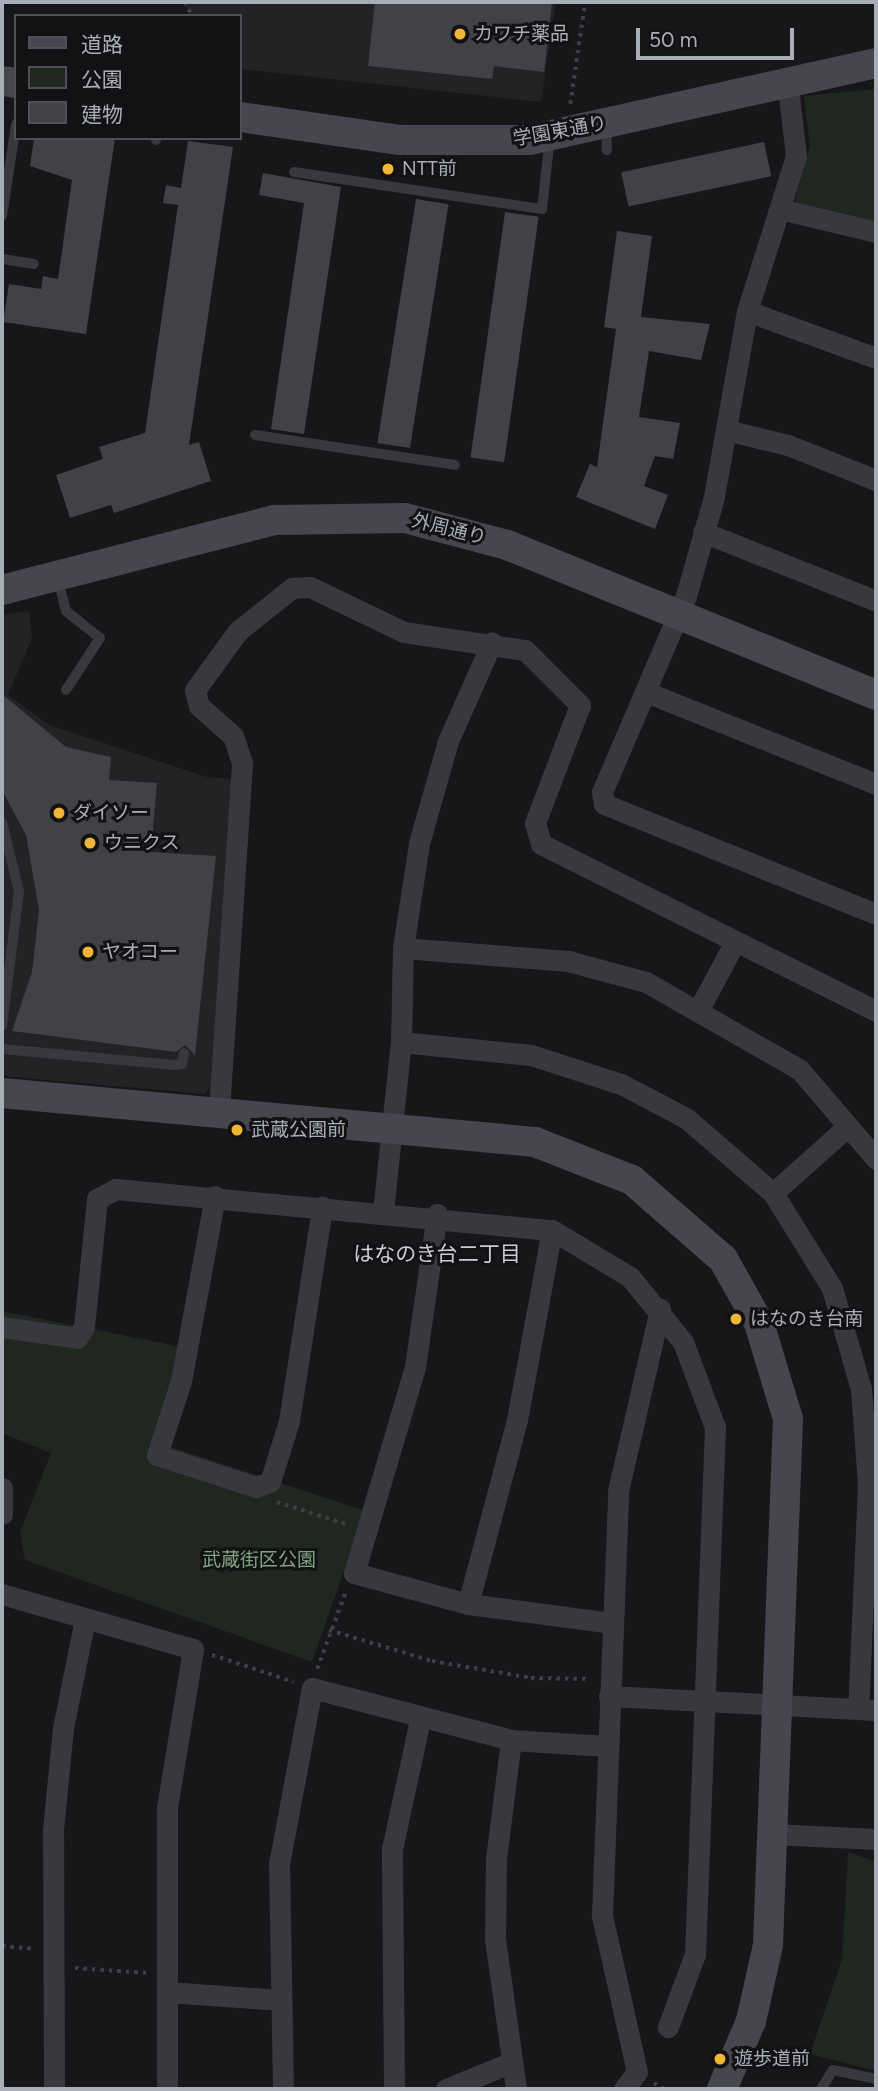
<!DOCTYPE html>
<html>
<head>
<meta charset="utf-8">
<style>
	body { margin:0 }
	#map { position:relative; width:878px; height:2091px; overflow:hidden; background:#171719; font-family:Figtree,"Noto Sans JP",sans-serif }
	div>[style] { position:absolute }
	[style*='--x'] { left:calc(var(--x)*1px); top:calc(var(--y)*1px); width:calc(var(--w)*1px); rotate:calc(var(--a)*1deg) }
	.built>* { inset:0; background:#232326 }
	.green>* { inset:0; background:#1f2720 }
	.building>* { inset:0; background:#414246; transform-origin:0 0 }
	.path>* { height:3.5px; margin-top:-1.75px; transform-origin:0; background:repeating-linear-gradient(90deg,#3e3f45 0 3.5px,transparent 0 8.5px) }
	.lane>* { height:10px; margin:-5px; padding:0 5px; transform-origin:5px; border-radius:5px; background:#38383e }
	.street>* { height:21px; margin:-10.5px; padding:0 10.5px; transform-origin:10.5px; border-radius:10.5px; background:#38383e }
	.secondary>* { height:30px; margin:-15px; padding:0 15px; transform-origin:15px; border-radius:15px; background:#46474e }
	.dots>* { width:19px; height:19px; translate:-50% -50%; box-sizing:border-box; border:4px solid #121214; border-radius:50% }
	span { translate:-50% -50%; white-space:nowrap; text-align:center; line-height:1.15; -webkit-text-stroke:6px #121214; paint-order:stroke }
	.poi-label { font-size:19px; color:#a9adb8 }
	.left { translate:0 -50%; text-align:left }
	.street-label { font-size:19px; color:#a9adb8 }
	.park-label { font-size:19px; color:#80a383 }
	.neighbourhood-label { font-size:21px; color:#caccd4 }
	.frame { position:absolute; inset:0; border:4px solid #a9adb8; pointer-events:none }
	.legend { position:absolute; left:14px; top:14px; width:228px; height:126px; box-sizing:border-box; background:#121214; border:2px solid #4e5056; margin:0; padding:9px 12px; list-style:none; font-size:21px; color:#a9adb8 }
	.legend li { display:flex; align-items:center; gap:14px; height:35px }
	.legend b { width:35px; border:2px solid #4e5056 }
	.scale { position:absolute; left:636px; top:28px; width:158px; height:32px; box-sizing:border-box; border:4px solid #a9adb8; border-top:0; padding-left:9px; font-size:21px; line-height:24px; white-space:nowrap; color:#a9adb8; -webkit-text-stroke:5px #121214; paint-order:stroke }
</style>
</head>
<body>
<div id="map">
	<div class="built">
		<div style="clip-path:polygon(182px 2px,556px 2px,541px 102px,240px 69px,240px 16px,192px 16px)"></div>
		<div style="clip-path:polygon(29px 611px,32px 638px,8px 695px,49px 725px,207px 777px,234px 779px,211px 1085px,205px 1094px,2px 1076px,2px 615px)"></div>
	</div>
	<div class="green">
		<div style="clip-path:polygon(876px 89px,876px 226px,794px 203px,810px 146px,804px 96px)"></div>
		<div style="clip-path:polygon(2px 1311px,177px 1346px,185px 1353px,156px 1442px,365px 1511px,312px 1662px,25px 1560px,20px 1532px,51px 1453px,2px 1433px)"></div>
		<div style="clip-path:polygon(848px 1852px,876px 1862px,876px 2071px,810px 2054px,842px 1959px)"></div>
	</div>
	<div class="building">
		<div style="clip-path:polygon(375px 2px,552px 2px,544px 72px,494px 66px,492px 79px,368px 66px)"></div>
		<div style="clip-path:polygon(34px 138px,115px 138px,86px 334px,3px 322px,9px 284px,41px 289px,43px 276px,58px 279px,72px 180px,30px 166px)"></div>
		<div style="clip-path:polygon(188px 141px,233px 147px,189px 445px,199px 442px,211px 481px,114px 513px,111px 505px,70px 518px,56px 475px,103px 459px,99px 447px,145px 433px,178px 205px,163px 203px,166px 185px,181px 188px)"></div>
		<div style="left:764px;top:142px;width:35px;height:146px;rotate:78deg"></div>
		<div style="clip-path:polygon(263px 173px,341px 187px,304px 434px,271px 429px,304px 203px,259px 195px)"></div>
		<div style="left:416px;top:199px;width:33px;height:247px;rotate:9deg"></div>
		<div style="left:505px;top:212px;width:34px;height:248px;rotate:8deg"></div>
		<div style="clip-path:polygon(617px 231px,652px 236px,641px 317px,710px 324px,701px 360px,649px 351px,639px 417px,680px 423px,673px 459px,655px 456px,644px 486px,668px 495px,655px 529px,576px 497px,590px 464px,597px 467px,616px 329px,604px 327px)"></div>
		<div style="clip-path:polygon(2px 694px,66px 747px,111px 757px,109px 780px,157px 783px,151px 852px,216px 856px,195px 1055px,185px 1045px,176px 1052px,12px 1031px,32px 972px,39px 910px,26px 835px,2px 790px)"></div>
	</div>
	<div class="path">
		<div style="--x:185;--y:2;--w:16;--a:63"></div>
		<div style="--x:570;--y:104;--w:103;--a:-81.6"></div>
		<div style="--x:277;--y:1502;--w:72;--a:17.7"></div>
		<div style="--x:329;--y:1630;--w:108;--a:16.8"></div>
		<div style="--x:432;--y:1661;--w:100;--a:9.7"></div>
		<div style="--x:531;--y:1678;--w:59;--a:1"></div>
		<div style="--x:212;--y:1655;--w:86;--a:18.2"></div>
		<div style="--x:317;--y:1669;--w:83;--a:-69.6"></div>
		<div style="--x:2;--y:1946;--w:33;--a:5"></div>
		<div style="--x:75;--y:1968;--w:73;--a:3.9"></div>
		<div style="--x:654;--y:2083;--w:12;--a:31"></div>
	</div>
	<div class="lane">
		<div style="--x:606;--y:125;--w:25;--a:88"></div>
		<div style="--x:156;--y:140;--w:2;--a:-90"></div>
		<div style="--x:294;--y:172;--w:251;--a:8.5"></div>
		<div style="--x:542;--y:209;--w:72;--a:-83.7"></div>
		<div style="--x:2;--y:216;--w:93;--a:-81.3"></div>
		<div style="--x:2;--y:259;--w:32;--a:9"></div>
		<div style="--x:255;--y:435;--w:202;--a:8.5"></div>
		<div style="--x:58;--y:579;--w:33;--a:76"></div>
		<div style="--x:66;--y:611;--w:43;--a:38.5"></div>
		<div style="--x:100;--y:638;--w:62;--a:123.2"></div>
		<div style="--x:2;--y:822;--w:71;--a:76.2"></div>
		<div style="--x:19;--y:891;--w:136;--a:97.2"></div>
		<div style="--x:2;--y:1049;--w:173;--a:5.3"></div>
		<div style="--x:174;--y:1065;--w:8;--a:-7"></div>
		<div style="--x:182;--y:1064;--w:11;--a:-80"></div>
		<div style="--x:821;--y:2089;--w:22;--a:-58"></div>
		<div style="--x:833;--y:2070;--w:44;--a:11.8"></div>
	</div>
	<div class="street">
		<div style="--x:787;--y:79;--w:78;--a:83.3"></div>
		<div style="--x:796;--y:156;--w:163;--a:107.5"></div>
		<div style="--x:747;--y:311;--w:189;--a:100.1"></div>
		<div style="--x:714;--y:497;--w:103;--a:105.8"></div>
		<div style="--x:686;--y:596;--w:213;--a:113.2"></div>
		<div style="--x:602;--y:792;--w:12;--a:81"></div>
		<div style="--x:604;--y:804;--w:293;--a:22"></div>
		<div style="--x:780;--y:209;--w:99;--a:13.5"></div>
		<div style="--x:747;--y:311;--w:137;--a:20"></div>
		<div style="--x:726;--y:430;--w:64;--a:13.6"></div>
		<div style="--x:788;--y:445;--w:95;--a:21.7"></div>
		<div style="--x:703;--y:532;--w:186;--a:21.7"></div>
		<div style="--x:646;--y:692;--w:248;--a:21.8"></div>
		<div style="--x:403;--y:948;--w:166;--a:4.5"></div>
		<div style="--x:568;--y:961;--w:81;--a:15.1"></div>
		<div style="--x:646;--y:982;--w:177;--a:29.7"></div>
		<div style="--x:800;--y:1070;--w:117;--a:49.5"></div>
		<div style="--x:699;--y:1009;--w:76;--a:-61.8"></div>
		<div style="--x:401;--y:1042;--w:131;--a:5.7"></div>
		<div style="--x:531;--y:1055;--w:95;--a:17.9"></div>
		<div style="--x:621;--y:1084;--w:73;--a:27.6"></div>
		<div style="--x:686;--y:1118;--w:115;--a:40.8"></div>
		<div style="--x:773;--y:1193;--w:112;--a:58.2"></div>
		<div style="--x:832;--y:1288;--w:105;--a:74"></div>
		<div style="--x:861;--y:1389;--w:95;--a:85.8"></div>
		<div style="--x:868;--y:1484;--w:225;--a:92.5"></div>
		<div style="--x:219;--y:1110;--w:348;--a:-86.2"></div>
		<div style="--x:242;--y:763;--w:28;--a:-108"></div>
		<div style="--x:233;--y:736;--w:45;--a:-138.6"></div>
		<div style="--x:199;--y:706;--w:16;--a:-104"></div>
		<div style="--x:195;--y:690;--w:73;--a:-53.9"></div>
		<div style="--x:238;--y:631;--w:69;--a:-38.5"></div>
		<div style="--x:292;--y:588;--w:18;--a:-3"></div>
		<div style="--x:310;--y:587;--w:104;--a:25.6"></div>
		<div style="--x:404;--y:632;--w:122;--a:8.5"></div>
		<div style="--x:525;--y:650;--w:78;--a:45"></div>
		<div style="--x:580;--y:705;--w:126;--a:110.9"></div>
		<div style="--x:535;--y:823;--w:22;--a:74"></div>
		<div style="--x:541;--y:844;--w:374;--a:26.5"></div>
		<div style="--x:773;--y:1193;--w:99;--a:-41.7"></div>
		<div style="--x:215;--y:1196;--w:188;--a:100.4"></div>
		<div style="--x:181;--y:1381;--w:78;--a:108"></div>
		<div style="--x:157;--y:1455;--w:104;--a:17.9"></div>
		<div style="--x:256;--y:1487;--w:15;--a:-20"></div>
		<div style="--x:270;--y:1482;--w:64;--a:-72.7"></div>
		<div style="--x:289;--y:1421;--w:217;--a:-81.2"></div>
		<div style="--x:383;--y:1212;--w:171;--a:-84"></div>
		<div style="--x:401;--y:1042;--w:94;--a:-88.8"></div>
		<div style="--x:403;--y:948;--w:106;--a:-81.3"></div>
		<div style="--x:419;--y:843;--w:106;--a:-74.1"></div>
		<div style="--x:448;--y:741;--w:108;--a:-66"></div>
		<div style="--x:437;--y:1214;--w:155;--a:98.2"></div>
		<div style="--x:415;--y:1367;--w:215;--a:106.5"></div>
		<div style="--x:354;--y:1573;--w:118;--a:15.2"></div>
		<div style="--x:468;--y:1604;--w:146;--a:7.5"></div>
		<div style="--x:2;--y:1327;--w:76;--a:8.3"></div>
		<div style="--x:77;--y:1338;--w:13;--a:-58"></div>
		<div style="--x:84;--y:1327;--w:129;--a:-84.2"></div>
		<div style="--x:97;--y:1199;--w:21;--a:-28"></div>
		<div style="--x:116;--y:1189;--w:438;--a:5.4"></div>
		<div style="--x:552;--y:1230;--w:91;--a:31.1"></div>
		<div style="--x:630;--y:1277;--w:84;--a:50.8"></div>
		<div style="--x:683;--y:1342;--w:91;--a:69.4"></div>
		<div style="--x:715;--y:1427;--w:527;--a:92.17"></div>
		<div style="--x:695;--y:1954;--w:78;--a:110.3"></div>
		<div style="--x:2;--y:1488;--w:26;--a:90"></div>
		<div style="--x:2;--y:1594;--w:199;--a:16.1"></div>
		<div style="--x:193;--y:1649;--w:160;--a:99.3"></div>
		<div style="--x:167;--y:1807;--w:282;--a:90"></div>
		<div style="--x:468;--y:1604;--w:190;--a:-75.1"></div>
		<div style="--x:517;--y:1420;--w:193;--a:-79.6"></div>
		<div style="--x:609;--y:1696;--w:267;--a:3"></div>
		<div style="--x:511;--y:1740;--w:119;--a:97.2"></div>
		<div style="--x:496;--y:1858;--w:81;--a:90.7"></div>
		<div style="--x:495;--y:1939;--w:151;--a:82"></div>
		<div style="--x:772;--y:1834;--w:104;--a:2.8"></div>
		<div style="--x:167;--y:1992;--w:114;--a:4"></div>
		<div style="--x:54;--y:2089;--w:259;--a:-90.2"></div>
		<div style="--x:53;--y:1830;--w:102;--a:-84.4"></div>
		<div style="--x:63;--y:1728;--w:111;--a:-78.6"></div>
		<div style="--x:283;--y:2089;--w:225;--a:-91"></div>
		<div style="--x:279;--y:1864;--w:179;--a:-79.4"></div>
		<div style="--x:312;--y:1688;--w:206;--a:14.6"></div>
		<div style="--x:511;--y:1740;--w:96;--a:3.6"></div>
		<div style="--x:394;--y:2089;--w:240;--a:-90.5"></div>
		<div style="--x:392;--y:1849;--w:133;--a:-77.8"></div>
		<div style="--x:446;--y:2089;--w:71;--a:-22.2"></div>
		<div style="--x:624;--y:2089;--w:21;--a:-53"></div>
		<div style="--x:637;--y:2072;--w:161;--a:-102.6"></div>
		<div style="--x:602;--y:1915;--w:424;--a:-87.8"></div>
		<div style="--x:618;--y:1491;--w:187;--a:-77"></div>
	</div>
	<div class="secondary">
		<div style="--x:2;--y:81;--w:14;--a:8"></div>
		<div style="--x:240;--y:117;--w:162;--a:8.2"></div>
		<div style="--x:400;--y:140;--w:129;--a:0"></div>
		<div style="--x:529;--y:140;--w:355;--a:-12.5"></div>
		<div style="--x:2;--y:590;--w:282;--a:-14.4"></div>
		<div style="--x:275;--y:520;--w:130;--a:-0.9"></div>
		<div style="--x:405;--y:518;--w:106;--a:14.8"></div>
		<div style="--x:507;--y:545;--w:398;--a:22.1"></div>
		<div style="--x:2;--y:1093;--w:535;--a:5.25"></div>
		<div style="--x:535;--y:1142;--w:104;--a:21.4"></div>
		<div style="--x:632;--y:1180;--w:121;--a:41"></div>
		<div style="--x:723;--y:1259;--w:73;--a:60.6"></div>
		<div style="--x:759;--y:1323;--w:100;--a:73.2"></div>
		<div style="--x:788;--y:1419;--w:526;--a:92.18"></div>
		<div style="--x:768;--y:1945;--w:78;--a:102.6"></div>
		<div style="--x:751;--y:2021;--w:74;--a:113.1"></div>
	</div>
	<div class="dots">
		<div style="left:460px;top:34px;background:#f1b636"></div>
		<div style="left:388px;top:169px;background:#f1b636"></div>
		<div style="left:59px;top:813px;background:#f1b636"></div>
		<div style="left:90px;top:843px;background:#f1b636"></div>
		<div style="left:88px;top:952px;background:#f1b636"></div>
		<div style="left:237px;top:1130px;background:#f1b636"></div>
		<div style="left:736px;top:1319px;background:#f1b636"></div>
		<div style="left:720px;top:2059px;background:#f1b636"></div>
	</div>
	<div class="poi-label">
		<span class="left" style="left:474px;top:34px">カワチ薬品</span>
		<span class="left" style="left:402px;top:169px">NTT前</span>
		<span class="left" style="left:73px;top:813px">ダイソー</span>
		<span class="left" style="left:104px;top:843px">ウニクス</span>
		<span class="left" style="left:102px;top:952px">ヤオコー</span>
		<span class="left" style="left:251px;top:1130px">武蔵公園前</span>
		<span class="left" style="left:750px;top:1319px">はなのき台南</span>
		<span class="left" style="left:734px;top:2059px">遊歩道前</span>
	</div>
	<div class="street-label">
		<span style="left:560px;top:131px;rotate:-10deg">学園東通り</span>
		<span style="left:449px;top:529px;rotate:14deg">外周通り</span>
	</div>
	<div class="park-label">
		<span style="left:259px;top:1560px">武蔵街区公園</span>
	</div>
	<div class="neighbourhood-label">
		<span style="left:437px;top:1254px">はなのき台二丁目</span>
	</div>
	<div class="frame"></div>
	<ul class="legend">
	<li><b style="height:9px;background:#46474e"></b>道路</li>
	<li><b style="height:19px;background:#1f2720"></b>公園</li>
	<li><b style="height:19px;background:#414246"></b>建物</li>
	</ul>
	<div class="scale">50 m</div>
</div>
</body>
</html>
